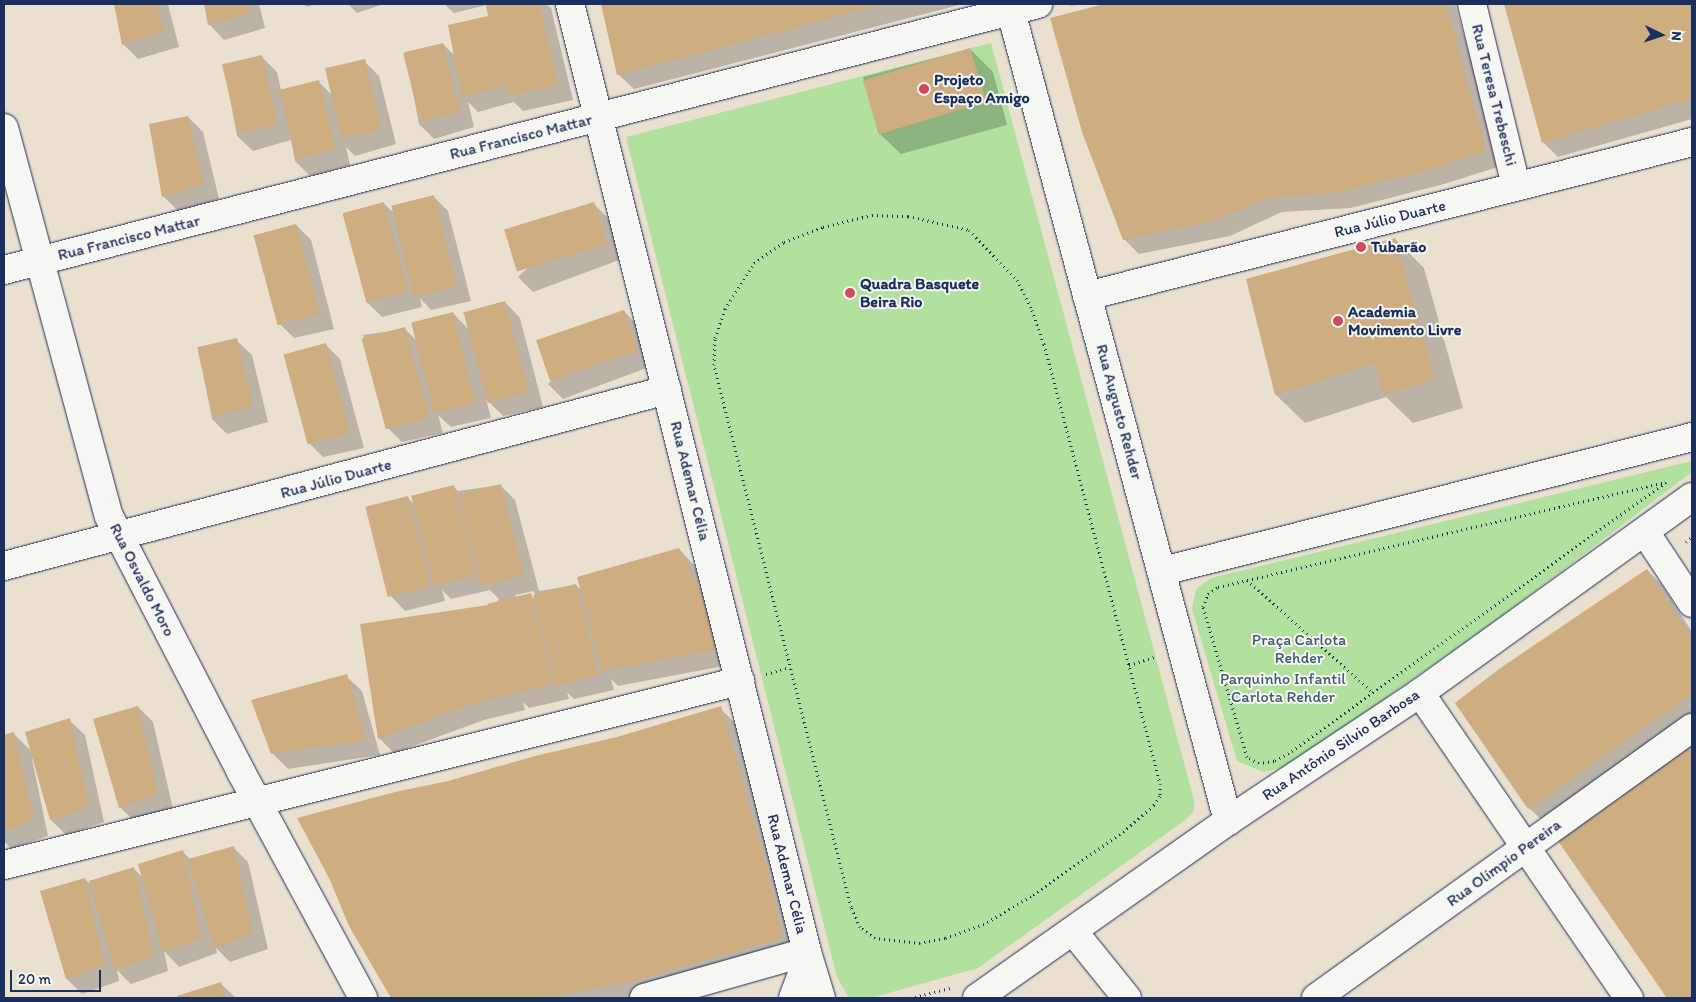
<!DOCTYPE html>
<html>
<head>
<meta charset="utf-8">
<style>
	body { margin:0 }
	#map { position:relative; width:1696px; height:1002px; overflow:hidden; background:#eae0d0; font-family:Itim,sans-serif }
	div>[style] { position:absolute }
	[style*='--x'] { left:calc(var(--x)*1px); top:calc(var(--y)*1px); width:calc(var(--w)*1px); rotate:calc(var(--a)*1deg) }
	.green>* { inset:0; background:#b1e09f }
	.shadow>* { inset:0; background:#0003 }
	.building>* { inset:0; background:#cead81; transform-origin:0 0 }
	.path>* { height:3px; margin-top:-1.5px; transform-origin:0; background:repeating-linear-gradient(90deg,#1b2f5e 0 1px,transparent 0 5px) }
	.roads { filter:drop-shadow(0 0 1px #1b2f5e) drop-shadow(0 0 1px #1b2f5e) }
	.minor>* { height:28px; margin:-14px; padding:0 14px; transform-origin:14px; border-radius:14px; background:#f6f6f2 }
	.dots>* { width:14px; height:14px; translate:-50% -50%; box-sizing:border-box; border:2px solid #f6f6f2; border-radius:50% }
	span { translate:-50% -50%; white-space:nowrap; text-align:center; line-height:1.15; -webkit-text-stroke:4px #f6f6f2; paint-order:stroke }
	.poi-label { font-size:16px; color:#1b2f5e; font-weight:700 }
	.left { translate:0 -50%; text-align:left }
	.street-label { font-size:16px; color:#1b2f5e }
	.park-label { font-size:16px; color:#405b6e }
	.frame { position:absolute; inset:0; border:5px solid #1b2f5e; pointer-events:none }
	.north { position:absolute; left:1636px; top:10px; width:50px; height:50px; -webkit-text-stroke:4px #f6f6f2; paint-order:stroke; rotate:94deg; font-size:14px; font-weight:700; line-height:20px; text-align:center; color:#1b2f5e }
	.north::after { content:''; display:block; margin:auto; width:18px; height:22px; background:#1b2f5e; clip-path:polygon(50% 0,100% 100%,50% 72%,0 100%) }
	.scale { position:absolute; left:10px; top:970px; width:91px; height:22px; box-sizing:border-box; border:2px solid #1b2f5e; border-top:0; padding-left:6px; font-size:15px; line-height:18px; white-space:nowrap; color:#1b2f5e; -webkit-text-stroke:4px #f6f6f2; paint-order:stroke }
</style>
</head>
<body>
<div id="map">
	<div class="green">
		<div style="clip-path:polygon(991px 43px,1194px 800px,1194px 811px,1184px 821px,978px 968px,871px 998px,849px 998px,837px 977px,626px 137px)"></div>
		<div style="clip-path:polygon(1692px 461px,1692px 472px,1501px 617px,1299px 759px,1289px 766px,1264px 772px,1237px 761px,1192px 609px,1196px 589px,1211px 578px)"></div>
	</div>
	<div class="shadow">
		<div style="clip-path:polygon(115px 4px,168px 4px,179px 47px,138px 59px,123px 44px)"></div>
		<div style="clip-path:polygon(205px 4px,259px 4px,265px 28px,224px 40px,209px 24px)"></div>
		<div style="clip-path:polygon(303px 4px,318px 4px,307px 7px)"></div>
		<div style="clip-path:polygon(348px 4px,384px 4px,357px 13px)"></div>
		<div style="clip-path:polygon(444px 4px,546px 4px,551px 8px,573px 100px,523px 111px,514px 102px,478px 112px,468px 102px,474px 127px,434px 139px,419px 124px,405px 52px,443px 44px,456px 57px,489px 17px,487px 5px,454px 13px)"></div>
		<div style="clip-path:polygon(602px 4px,963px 4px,634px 89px,618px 74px)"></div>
		<div style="clip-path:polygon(1068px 4px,1081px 4px,1071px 6px)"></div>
		<div style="clip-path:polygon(1109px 4px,1455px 4px,1501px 166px,1444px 184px,1351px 208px,1282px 212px,1230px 236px,1139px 254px,1124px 239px,1052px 19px)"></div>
		<div style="clip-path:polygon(1505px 4px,1692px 4px,1692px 119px,1558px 157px,1543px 142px)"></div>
		<div style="clip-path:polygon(970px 49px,993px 72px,1007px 125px,901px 154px,878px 132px,863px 77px)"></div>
		<div style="clip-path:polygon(262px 57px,277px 72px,281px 90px,319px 82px,331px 94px,364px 61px,379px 76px,396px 144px,355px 156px,346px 147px,350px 165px,310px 176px,295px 161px,291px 140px,253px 151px,237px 136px,224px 65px)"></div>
		<div style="clip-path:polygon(188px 117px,203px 132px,219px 199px,178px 211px,163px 196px)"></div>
		<div style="clip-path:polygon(433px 196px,448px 211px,471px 301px,431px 310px,420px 298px,422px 307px,382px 317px,366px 301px,383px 203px,395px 214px)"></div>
		<div style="clip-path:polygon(594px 204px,609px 219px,622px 259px,533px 292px,518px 277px)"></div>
		<div style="clip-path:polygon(296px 225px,311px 240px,334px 329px,294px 338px,279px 323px)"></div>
		<div style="clip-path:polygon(1395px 239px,1424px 268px,1463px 408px,1413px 423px,1386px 397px,1305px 423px,1276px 395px,1247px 280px)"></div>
		<div style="clip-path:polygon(505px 302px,520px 318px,543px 407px,503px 416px,486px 399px,491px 418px,451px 427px,438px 415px,443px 433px,402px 442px,387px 427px,363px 335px,405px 329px,417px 341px,453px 313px,469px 330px)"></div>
		<div style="clip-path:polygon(624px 311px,639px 327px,652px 366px,563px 399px,548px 384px)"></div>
		<div style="clip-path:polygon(236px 340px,252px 355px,268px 422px,227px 434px,212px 419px,198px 348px)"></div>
		<div style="clip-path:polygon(325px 344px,340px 359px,364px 448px,323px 457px,308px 442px)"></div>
		<div style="clip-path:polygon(evenodd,500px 485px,515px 500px,539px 591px,576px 585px,582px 591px,679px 549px,694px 565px,745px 662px,618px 686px,611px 679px,614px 690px,574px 699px,567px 692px,569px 699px,529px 708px,523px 702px,525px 710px,484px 720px,394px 753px,379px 738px,487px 606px,492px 611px,499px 599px,490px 590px,451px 599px,442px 590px,445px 601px,405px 611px,390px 595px,407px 497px,415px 505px,453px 486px,458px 491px,500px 485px,534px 591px,536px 600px,531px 595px,516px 597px,515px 595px,534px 591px)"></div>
		<div style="clip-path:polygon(1647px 570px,1662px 585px,1692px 632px,1692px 719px,1545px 823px,1529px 808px,1457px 703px)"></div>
		<div style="clip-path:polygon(346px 676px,362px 691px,380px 755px,288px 769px,272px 753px)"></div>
		<div style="clip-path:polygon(138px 707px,153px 722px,173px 809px,135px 822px,120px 807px)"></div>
		<div style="clip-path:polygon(720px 708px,735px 723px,784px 892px,797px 953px,633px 998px,393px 998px,378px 971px,448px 783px,496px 767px,617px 738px)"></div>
		<div style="clip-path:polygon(69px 720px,85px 735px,104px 822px,66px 835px,51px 820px,34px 759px,32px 759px,48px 836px,11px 849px,4px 841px,4px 737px,14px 734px,31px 751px)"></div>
		<div style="clip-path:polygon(1692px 743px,1692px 998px,1667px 998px,1560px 841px)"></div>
		<div style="clip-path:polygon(233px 847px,248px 862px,268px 949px,230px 962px,216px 948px,217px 953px,179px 967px,164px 951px,168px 971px,131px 984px,117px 970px,119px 981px,82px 994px,67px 979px,42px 892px,85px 879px,92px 886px,134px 869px,143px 878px,183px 852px,191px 860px)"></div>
		<div style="clip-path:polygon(221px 984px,236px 998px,179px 998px,178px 997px)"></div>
	</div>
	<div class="building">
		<div style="clip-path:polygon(114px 4px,157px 4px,164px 32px,122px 45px)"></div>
		<div style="clip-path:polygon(204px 4px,248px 4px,251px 13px,208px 25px)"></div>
		<div style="clip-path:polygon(494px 4px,539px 4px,558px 85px,507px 96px,505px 85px,462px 98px,448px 25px,488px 16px,486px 6px)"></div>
		<div style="clip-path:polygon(601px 4px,884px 4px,617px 75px)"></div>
		<div style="clip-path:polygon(1104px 4px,1446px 4px,1486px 151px,1429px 170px,1335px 193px,1267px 198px,1214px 221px,1123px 240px,1082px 132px,1050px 18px)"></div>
		<div style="clip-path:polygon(1504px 4px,1692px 4px,1692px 99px,1542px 143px)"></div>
		<div style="left:443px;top:43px;width:71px;height:41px;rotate:76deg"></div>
		<div style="left:970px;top:48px;width:56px;height:112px;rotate:73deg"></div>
		<div style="left:262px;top:55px;width:71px;height:41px;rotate:77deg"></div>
		<div style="left:365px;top:59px;width:72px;height:41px;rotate:77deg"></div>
		<div style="left:319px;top:80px;width:71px;height:41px;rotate:76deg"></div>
		<div style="clip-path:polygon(188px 116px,204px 184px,162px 197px,149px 124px)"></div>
		<div style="left:434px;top:195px;width:94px;height:44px;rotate:76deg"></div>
		<div style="left:384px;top:202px;width:93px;height:43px;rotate:75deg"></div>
		<div style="left:594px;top:202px;width:44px;height:94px;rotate:73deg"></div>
		<div style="left:296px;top:224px;width:93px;height:44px;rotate:75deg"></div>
		<div style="clip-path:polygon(1395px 238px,1435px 379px,1383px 395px,1375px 363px,1275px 395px,1246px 279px)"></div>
		<div style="left:505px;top:301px;width:94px;height:43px;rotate:75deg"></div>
		<div style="left:624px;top:310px;width:43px;height:93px;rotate:71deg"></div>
		<div style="left:453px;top:312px;width:94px;height:43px;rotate:76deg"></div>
		<div style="left:405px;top:327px;width:94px;height:45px;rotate:75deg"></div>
		<div style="left:237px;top:338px;width:71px;height:41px;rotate:77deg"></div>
		<div style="left:326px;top:343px;width:93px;height:44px;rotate:75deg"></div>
		<div style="left:501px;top:484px;width:94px;height:44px;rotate:76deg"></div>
		<div style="left:454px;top:485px;width:93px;height:44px;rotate:76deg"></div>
		<div style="left:408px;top:496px;width:93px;height:44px;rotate:76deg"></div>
		<div style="clip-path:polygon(679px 548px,731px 647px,602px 671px,577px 577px)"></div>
		<div style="clip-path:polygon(1647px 569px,1692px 639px,1692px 694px,1528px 809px,1455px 703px,1499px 669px)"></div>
		<div style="left:576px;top:584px;width:94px;height:44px;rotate:76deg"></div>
		<div style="left:531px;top:593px;width:94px;height:45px;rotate:76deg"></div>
		<div style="clip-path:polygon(488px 605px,511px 695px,468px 705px,378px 739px,360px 624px)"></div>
		<div style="clip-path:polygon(347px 674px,366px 740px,271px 754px,251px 700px)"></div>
		<div style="clip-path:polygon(138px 706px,158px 794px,119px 808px,93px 719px)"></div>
		<div style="clip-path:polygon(721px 706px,769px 876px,782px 938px,637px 980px,546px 998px,391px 998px,349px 926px,330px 880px,297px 818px,395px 792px,448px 781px,535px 756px,617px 737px)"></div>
		<div style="clip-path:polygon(70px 718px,89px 807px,50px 820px,25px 732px)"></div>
		<div style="clip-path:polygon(14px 732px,34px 820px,4px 831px,4px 735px)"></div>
		<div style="clip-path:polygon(1692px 742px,1692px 998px,1667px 998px,1558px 841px)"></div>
		<div style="clip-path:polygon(234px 846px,253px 934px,214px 948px,188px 859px)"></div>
		<div style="clip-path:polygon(183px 850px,202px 938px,163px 952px,138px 864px)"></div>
		<div style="clip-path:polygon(134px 867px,154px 956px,115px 970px,89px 881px)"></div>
		<div style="clip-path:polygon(85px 878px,105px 966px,66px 979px,40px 891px)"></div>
		<div style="clip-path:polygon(221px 982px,225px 998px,178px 998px,177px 996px)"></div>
	</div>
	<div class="path">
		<div style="--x:872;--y:215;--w:36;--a:2"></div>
		<div style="--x:908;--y:216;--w:63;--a:12.9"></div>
		<div style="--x:969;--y:230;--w:69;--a:46.2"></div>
		<div style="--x:1017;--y:280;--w:34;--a:63"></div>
		<div style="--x:1032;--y:310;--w:36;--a:71"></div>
		<div style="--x:1044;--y:344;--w:455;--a:75.2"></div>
		<div style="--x:1160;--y:784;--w:12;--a:90"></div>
		<div style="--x:1160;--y:796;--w:11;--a:124"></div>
		<div style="--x:1154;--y:805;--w:40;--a:139"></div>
		<div style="--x:1124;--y:831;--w:113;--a:145"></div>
		<div style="--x:1031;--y:896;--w:55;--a:149.2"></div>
		<div style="--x:984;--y:924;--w:41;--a:160.3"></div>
		<div style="--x:945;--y:938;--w:25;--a:169"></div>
		<div style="--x:920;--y:943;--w:45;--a:-173.7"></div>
		<div style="--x:875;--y:938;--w:19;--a:-144"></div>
		<div style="--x:860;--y:927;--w:22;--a:-114"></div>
		<div style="--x:851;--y:907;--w:559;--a:-104.19"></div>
		<div style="--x:714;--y:365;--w:27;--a:-88"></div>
		<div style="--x:715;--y:338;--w:31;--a:-71"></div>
		<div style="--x:725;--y:309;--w:54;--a:-57.8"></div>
		<div style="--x:754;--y:263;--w:37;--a:-35"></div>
		<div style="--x:784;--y:242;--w:42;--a:-21"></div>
		<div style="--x:823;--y:227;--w:50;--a:-13.8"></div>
		<div style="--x:1666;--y:482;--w:464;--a:144.3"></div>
		<div style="--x:1289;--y:753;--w:17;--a:152"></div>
		<div style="--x:1274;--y:761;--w:15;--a:172"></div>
		<div style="--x:1259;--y:763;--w:13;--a:-153"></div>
		<div style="--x:1247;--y:757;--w:156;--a:-106.3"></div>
		<div style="--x:1203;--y:607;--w:14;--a:-69"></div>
		<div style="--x:1208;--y:594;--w:12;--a:-35"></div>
		<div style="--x:1218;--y:587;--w:460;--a:-13.2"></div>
		<div style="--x:1686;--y:542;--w:8;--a:-40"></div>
		<div style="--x:1247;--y:580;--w:166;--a:41.8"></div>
		<div style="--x:1129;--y:665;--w:26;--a:-18"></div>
		<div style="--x:766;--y:674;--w:25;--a:-16"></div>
		<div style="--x:910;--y:998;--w:41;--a:-14"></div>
	</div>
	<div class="roads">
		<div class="minor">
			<div style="--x:570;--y:4;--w:977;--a:75.96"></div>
			<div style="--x:807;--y:952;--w:48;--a:73.1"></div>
			<div style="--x:1009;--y:4;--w:846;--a:74.99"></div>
			<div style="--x:1472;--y:4;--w:187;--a:76.4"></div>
			<div style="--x:4;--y:128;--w:402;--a:74.9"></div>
			<div style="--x:109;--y:516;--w:288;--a:62.7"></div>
			<div style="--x:241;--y:772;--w:257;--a:61.6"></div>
			<div style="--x:4;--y:270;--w:1068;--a:-14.43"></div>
			<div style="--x:1087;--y:296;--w:624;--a:-14.28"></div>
			<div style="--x:1645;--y:532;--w:85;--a:56.5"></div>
			<div style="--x:4;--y:566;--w:686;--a:-14.87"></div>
			<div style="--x:1163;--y:571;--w:546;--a:-14.21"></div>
			<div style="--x:1420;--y:693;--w:370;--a:55.6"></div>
			<div style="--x:4;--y:865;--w:759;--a:-14.04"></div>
			<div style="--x:1073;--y:931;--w:86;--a:51.1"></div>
			<div style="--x:644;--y:998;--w:169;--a:-15.8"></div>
			<div style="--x:793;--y:998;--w:43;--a:-69.4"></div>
			<div style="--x:977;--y:998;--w:307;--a:-35.2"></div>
			<div style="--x:1228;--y:821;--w:231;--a:-33.7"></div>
			<div style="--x:1420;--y:693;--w:335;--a:-35.8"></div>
			<div style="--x:1316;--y:998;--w:463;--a:-35.7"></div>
		</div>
	</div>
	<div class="dots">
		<div style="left:924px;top:89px;background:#d1495b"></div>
		<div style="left:1361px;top:247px;background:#d1495b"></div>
		<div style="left:850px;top:293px;background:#d1495b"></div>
		<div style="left:1338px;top:321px;background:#d1495b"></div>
	</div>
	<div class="poi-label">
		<span class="left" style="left:934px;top:89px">Projeto<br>Espaço Amigo</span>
		<span class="left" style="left:1371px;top:247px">Tubarão</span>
		<span class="left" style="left:860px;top:293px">Quadra Basquete<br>Beira Rio</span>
		<span class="left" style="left:1348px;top:321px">Academia<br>Movimento Livre</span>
	</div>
	<div class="street-label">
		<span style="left:1494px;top:95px;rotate:76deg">Rua Teresa Trebeschi</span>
		<span style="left:521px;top:137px;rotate:-14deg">Rua Francisco Mattar</span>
		<span style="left:1390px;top:219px;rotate:-14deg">Rua Júlio Duarte</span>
		<span style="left:129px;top:238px;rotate:-14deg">Rua Francisco Mattar</span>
		<span style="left:1119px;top:412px;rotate:75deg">Rua Augusto Rehder</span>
		<span style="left:336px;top:479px;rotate:-15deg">Rua Júlio Duarte</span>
		<span style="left:690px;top:481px;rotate:76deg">Rua Ademar Célia</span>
		<span style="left:142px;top:580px;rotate:63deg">Rua Osvaldo Moro</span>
		<span style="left:1341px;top:745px;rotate:-34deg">Rua Antônio Silvio Barbosa</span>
		<span style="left:1504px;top:863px;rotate:-36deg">Rua Olímpio Pereira</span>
		<span style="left:787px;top:874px;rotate:76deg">Rua Ademar Célia</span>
	</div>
	<div class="park-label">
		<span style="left:1299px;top:649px">Praça Carlota<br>Rehder</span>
		<span style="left:1283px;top:688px">Parquinho Infantil<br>Carlota Rehder</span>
	</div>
	<div class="frame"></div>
	<div class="north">N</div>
	<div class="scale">20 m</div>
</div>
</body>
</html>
